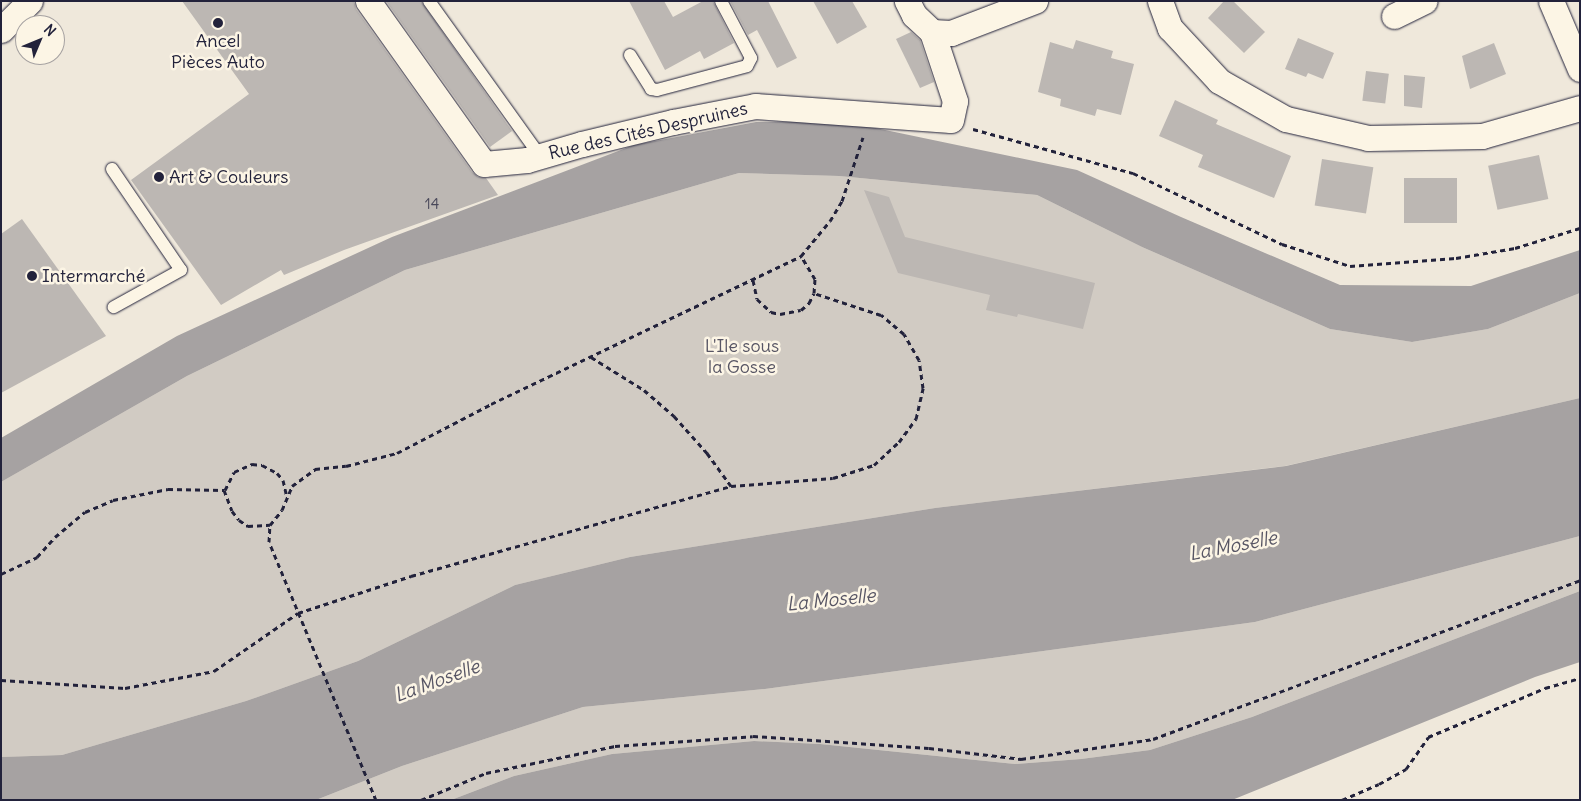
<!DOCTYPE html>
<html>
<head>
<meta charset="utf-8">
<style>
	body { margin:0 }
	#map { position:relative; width:1581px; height:801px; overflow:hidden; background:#efe8db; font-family:Delius,sans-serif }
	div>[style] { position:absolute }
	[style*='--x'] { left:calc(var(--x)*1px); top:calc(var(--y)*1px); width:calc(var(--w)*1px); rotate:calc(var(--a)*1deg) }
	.green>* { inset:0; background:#d1cbc3 }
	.water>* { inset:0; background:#a6a2a2 }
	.building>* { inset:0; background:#bcb7b3; transform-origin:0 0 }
	.path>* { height:3px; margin-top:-1.5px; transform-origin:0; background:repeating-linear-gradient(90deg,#22223b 0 5px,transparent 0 9px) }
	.roads { filter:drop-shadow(0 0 1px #22223b) drop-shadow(0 0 1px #22223b) }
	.service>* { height:12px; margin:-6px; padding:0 6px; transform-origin:6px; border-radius:6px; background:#fcf5e5 }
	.minor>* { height:25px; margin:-12.5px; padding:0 12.5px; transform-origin:12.5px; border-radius:12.5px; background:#fcf5e5 }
	.dots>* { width:14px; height:14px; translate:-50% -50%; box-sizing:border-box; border:2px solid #fcf5e5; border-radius:50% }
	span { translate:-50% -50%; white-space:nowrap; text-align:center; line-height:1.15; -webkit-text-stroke:5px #fcf5e5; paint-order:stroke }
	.number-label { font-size:15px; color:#484759 }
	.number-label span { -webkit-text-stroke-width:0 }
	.poi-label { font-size:18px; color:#22223b }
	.left { translate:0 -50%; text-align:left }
	.street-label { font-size:18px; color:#22223b }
	.park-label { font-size:18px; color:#575564 }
	.water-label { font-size:19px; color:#575564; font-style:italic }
	.frame { position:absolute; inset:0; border:2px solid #22223b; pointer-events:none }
	.north { position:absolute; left:15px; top:15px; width:50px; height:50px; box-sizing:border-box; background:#fcf5e5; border:1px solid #a5a1a1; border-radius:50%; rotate:45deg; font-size:14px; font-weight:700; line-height:20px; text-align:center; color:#22223b }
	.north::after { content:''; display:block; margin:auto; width:18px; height:22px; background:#22223b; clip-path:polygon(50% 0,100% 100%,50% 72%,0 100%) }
</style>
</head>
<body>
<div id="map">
	<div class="green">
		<div style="clip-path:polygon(739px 173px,839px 176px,1037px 195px,1142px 247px,1330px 329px,1412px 342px,1488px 329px,1580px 293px,1580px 398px,1285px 466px,935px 508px,630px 557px,515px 585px,358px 661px,246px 701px,62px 755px,1px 757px,1px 482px,187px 376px,405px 270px)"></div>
		<div style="clip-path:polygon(1580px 536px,1580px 591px,1252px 717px,1150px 750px,1081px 759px,1015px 764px,820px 744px,754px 741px,612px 754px,514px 776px,451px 800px,316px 800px,402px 766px,583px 707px,765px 689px,1255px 622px)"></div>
	</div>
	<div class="water">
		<div style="clip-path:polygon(842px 121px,1077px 170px,1181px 217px,1340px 285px,1471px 286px,1580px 250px,1580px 293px,1488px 329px,1412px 342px,1330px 329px,1142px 247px,1037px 195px,839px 176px,739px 173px,405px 270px,187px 376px,1px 482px,1px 438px,177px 336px,392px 237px,634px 145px,756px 122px)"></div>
		<div style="clip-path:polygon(1580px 398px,1580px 536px,1255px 622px,765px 689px,583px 707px,402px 766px,316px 800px,1px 800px,1px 757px,62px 755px,246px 701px,358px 661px,515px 585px,630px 557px,935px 508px,1286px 466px)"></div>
		<div style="clip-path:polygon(1580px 591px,1580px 662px,1535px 677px,1232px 800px,451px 800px,514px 776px,612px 754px,754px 741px,820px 744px,1015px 764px,1081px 759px,1150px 750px,1252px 717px)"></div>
	</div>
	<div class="building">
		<div style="clip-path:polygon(182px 1px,354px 1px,356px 9px,472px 172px,478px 177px,486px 178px,498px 195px,344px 250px,284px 275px,281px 270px,221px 305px,131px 180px,249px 94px)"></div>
		<div style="clip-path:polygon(386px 1px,421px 1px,512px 131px,490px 147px)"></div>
		<div style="clip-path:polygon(629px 1px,664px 1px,673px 17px,703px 1px,713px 1px,734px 43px,704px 59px,700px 51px,665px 70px)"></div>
		<div style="clip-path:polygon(730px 1px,768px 1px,797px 58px,777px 68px,757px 30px,748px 35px)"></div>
		<div style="clip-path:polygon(813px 1px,852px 1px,867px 27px,837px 44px)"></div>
		<div style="clip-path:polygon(1224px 1px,1233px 1px,1265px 32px,1244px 53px,1208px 18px)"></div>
		<div style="clip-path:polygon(911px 32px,920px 40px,934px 82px,920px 88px,896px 39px)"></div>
		<div style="clip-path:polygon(1298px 38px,1334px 53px,1323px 79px,1308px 73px,1306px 77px,1285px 69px)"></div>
		<div style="clip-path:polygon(1076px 40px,1113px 51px,1111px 58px,1134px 64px,1121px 115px,1097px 109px,1095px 116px,1060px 106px,1061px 99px,1038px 92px,1050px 42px,1073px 49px)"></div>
		<div style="clip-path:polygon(1494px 43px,1506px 74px,1470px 89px,1462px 56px)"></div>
		<div style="left:1366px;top:71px;width:23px;height:30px;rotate:7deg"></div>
		<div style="clip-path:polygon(1404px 75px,1425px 77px,1422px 108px,1404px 106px)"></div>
		<div style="clip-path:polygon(1175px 100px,1218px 120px,1216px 124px,1291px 156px,1274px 198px,1198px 167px,1203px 155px,1159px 136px)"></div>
		<div style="left:1539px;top:155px;width:45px;height:52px;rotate:78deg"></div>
		<div style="left:1322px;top:159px;width:52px;height:47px;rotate:9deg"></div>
		<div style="left:1404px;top:178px;width:53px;height:45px"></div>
		<div style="clip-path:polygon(864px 190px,889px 197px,905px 237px,1095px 283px,1083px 329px,1018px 314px,1017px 317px,986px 310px,990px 295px,898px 273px)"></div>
		<div style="clip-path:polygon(22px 219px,106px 336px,1px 393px,1px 234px)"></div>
	</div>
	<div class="path">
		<div style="--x:973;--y:129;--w:166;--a:15.4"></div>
		<div style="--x:1133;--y:173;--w:165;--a:25.5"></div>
		<div style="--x:1282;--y:244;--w:71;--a:17.9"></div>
		<div style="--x:1350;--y:266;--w:106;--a:-4.3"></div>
		<div style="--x:1456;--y:258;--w:60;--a:-9.6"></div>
		<div style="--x:1515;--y:248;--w:68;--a:-17.1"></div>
		<div style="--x:753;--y:280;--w:19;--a:78"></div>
		<div style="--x:757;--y:299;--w:19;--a:43"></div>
		<div style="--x:771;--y:312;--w:9;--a:13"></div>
		<div style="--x:780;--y:314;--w:21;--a:-11"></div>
		<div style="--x:801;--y:310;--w:11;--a:-41"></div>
		<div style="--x:809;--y:303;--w:11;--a:-63"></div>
		<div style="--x:591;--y:357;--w:62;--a:31.9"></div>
		<div style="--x:644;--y:390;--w:40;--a:41"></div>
		<div style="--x:674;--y:416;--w:50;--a:48.3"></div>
		<div style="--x:707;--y:453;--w:41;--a:54"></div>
		<div style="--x:225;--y:490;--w:20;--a:-63"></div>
		<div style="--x:234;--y:472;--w:20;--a:-24"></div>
		<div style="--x:252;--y:464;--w:10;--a:6"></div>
		<div style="--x:262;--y:465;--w:17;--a:28"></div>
		<div style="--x:277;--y:473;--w:9;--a:49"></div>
		<div style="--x:283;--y:480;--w:17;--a:77"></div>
		<div style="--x:1;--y:574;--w:40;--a:-25"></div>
		<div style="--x:37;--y:557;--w:27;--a:-48"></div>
		<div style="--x:55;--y:537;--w:39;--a:-40"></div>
		<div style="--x:85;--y:512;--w:30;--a:-23"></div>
		<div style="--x:113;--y:500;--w:56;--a:-11.3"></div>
		<div style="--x:168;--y:489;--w:56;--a:1"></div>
		<div style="--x:224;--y:490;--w:22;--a:69"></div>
		<div style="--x:232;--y:511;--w:11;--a:52"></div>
		<div style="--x:239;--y:520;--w:11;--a:34"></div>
		<div style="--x:248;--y:526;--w:22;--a:-3"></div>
		<div style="--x:1;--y:680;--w:124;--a:3.7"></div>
		<div style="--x:125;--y:688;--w:91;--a:-10.8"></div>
		<div style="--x:214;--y:671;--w:102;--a:-34.6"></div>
		<div style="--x:298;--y:613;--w:119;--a:-18.1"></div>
		<div style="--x:411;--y:576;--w:332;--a:-15.7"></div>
		<div style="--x:731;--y:486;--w:102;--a:-4.5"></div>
		<div style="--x:833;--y:478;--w:43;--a:-17.6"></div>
		<div style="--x:874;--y:465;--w:34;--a:-43"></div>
		<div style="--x:899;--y:442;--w:29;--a:-54"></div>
		<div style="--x:916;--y:419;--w:32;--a:-77"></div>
		<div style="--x:923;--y:388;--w:28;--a:-98"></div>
		<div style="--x:919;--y:360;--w:30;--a:-120"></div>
		<div style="--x:904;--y:334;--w:30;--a:-140"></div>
		<div style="--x:881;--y:315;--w:71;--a:-161.8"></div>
		<div style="--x:814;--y:293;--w:14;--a:-86"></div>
		<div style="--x:815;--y:279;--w:27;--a:-121"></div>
		<div style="--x:376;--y:800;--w:279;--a:-112.5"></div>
		<div style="--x:269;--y:542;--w:17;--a:-87"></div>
		<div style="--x:270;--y:525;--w:19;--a:-51"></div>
		<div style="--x:282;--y:510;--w:26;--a:-67"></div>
		<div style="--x:292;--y:486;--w:29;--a:-36"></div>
		<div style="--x:315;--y:469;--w:31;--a:-6"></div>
		<div style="--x:346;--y:466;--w:53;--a:-14.3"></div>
		<div style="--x:397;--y:453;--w:106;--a:-27.5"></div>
		<div style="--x:491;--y:404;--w:344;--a:-25.5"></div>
		<div style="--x:801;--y:256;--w:45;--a:-50.4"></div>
		<div style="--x:830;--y:221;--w:23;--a:-59"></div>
		<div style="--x:842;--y:201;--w:67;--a:-71.8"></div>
		<div style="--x:421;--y:800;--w:70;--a:-22.6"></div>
		<div style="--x:486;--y:773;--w:132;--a:-11.8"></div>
		<div style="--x:615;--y:746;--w:138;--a:-4.1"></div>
		<div style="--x:753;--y:736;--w:176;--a:3.9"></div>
		<div style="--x:929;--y:748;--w:93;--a:6.8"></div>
		<div style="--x:1021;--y:759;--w:134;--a:-8.6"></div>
		<div style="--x:1153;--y:739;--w:456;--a:-20.4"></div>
		<div style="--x:1342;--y:800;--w:40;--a:-23.4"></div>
		<div style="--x:1379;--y:784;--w:31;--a:-29"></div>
		<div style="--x:1406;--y:769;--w:39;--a:-55"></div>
		<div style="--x:1428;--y:737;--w:127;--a:-22.7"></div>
		<div style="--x:1545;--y:688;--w:36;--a:-16"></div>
	</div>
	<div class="roads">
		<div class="service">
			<div style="--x:429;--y:1;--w:191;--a:54.4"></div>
			<div style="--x:630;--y:55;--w:40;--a:58"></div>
			<div style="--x:651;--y:89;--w:6;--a:9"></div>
			<div style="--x:657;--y:90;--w:93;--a:-14.9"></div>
			<div style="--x:747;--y:66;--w:9;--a:-63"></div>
			<div style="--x:751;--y:58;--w:64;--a:-117.8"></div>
			<div style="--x:112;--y:169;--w:122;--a:55.7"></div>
			<div style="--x:181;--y:270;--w:77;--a:151.1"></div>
		</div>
		<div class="minor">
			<div style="--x:368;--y:1;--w:200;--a:54.6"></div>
			<div style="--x:484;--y:164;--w:43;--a:-5.3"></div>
			<div style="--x:527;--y:160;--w:57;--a:-16.2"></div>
			<div style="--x:582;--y:144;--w:94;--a:-13.6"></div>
			<div style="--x:673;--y:122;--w:84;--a:-11"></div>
			<div style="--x:755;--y:106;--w:196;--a:4.1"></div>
			<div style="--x:951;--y:120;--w:19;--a:-78"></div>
			<div style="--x:955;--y:101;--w:73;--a:-108.4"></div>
			<div style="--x:907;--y:1;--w:16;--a:63"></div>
			<div style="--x:914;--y:15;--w:25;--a:43"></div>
			<div style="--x:932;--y:32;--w:19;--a:3"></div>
			<div style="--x:951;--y:33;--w:90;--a:-20.9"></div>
			<div style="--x:1160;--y:1;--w:29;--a:70"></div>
			<div style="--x:1170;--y:28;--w:72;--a:47.2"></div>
			<div style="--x:1219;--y:81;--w:77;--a:29.6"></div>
			<div style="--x:1286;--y:119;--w:84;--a:13"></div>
			<div style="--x:1368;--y:138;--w:114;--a:-1"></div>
			<div style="--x:1482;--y:136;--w:102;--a:-15.9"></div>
			<div style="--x:1551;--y:1;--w:74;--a:66.9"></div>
			<div style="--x:1394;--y:16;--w:34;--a:-26"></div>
			<div style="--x:1;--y:30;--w:41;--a:-45"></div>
		</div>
	</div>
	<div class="dots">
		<div style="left:218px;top:23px;background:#22223b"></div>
		<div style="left:159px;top:177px;background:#22223b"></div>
		<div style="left:32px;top:276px;background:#22223b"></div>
	</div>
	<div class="number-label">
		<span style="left:432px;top:204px">14</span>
	</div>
	<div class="poi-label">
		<span style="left:218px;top:52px">Ancel<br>Pièces Auto</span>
		<span class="left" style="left:169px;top:177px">Art &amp; Couleurs</span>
		<span class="left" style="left:42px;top:276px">Intermarché</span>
	</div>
	<div class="street-label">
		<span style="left:648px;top:131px;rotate:-13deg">Rue des Cités Despruines</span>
	</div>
	<div class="park-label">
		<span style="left:742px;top:357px">L'Ile sous<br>la Gosse</span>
	</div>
	<div class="water-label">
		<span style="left:1233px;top:546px;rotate:-11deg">La Moselle</span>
		<span style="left:831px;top:600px;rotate:-6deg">La Moselle</span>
		<span style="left:437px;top:681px;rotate:-20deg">La Moselle</span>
	</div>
	<div class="frame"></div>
	<div class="north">N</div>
</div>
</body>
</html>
